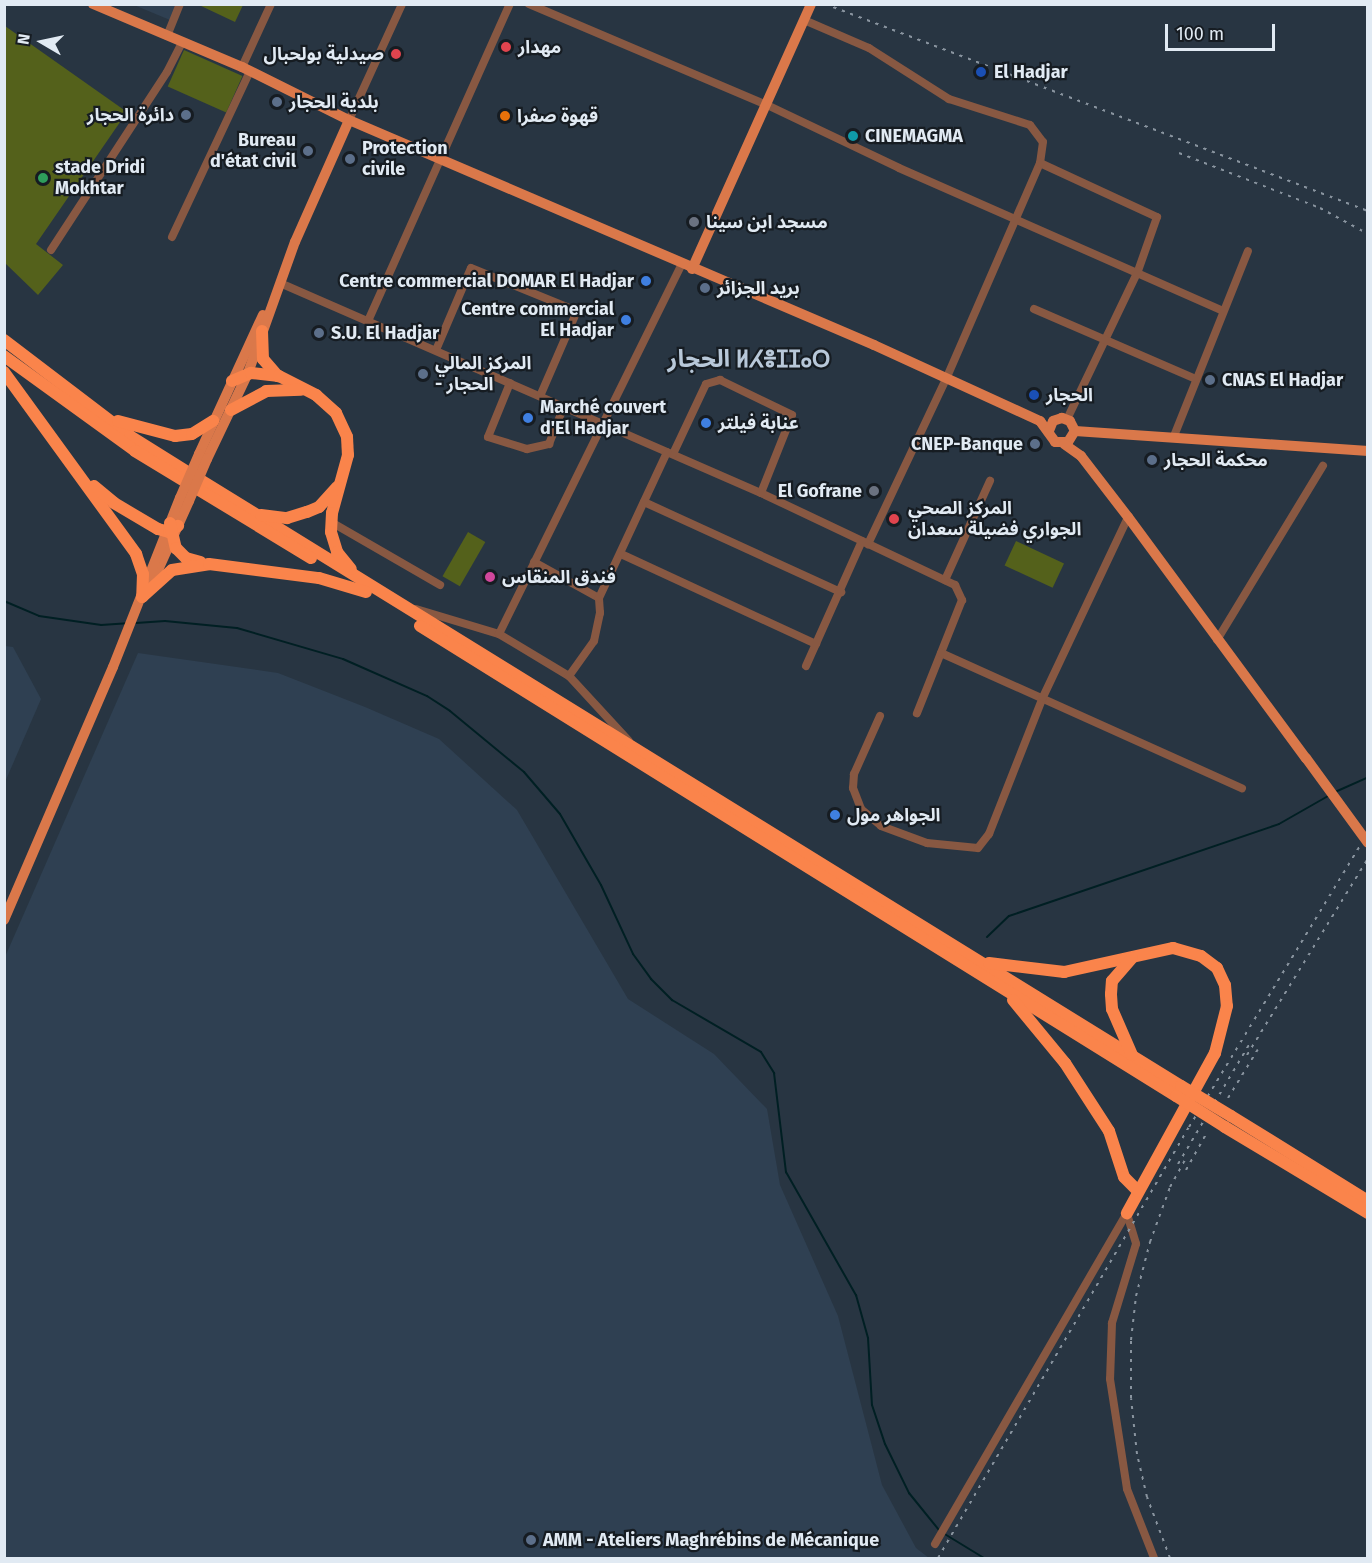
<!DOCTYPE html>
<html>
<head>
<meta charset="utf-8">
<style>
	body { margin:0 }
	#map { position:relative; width:1372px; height:1563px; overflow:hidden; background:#283542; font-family:"Fira Sans","Noto Sans Arabic","Noto Sans Tifinagh",sans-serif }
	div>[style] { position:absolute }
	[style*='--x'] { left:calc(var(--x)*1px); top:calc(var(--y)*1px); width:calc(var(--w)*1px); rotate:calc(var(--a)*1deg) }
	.built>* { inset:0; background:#2f4052 }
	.green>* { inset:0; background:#54611b; transform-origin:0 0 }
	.stream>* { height:2px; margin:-1px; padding:0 1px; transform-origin:1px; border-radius:1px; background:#001f23 }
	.minor>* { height:8px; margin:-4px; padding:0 4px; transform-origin:4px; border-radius:4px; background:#885842 }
	.major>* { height:10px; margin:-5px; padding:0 5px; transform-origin:5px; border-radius:5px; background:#da784a }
	.highway>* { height:12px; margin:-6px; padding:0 6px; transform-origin:6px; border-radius:6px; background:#fa844b }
	.rail>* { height:2px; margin-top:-1px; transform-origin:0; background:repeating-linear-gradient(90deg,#89949f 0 3px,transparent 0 9px) }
	.major-bridge>* { height:10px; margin:-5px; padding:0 5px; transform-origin:5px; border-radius:5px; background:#da784a }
	.highway-bridge>* { height:12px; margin:-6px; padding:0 6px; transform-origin:6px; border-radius:6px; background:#fa844b }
	.dots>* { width:16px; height:16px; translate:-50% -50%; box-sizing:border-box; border:3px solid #161c22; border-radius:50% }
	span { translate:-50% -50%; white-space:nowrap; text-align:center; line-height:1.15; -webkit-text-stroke:4.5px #161c22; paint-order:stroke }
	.poi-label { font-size:18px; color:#e1eaf3; font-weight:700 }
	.left { translate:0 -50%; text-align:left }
	.right { translate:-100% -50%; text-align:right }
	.district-label { font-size:24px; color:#b8c8d9; font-weight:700 }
	.frame { position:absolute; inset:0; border:6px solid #e1eaf3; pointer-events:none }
	.north { position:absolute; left:12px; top:12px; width:60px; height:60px; -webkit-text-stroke:4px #161c22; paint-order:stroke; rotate:279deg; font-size:16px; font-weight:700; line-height:24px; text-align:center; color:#e1eaf3 }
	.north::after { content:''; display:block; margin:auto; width:21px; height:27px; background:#e1eaf3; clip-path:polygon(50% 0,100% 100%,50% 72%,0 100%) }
	.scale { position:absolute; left:1165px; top:24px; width:110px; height:27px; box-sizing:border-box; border:3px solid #e1eaf3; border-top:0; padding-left:8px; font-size:18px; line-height:21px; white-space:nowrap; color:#e1eaf3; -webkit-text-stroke:4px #161c22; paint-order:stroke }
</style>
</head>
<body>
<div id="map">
	<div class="built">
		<div style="clip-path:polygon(134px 5px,177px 5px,170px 20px)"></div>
		<div style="clip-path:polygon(5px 646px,13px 647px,41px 699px,5px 782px)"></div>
		<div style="clip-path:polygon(138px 653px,278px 673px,365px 707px,439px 739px,517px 810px,628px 999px,714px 1054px,767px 1109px,780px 1185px,838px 1316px,882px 1485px,916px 1548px,929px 1558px,5px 1558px,5px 957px)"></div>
	</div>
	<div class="green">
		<div style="clip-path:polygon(199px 5px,243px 4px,243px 5px,235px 22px)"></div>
		<div style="clip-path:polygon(5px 26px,127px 112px,36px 244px,63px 265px,38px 295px,5px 263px)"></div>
		<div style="left:184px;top:50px;width:64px;height:40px;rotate:24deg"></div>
		<div style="left:468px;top:532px;width:20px;height:51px;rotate:30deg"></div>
		<div style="left:1016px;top:541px;width:53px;height:27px;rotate:25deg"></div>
	</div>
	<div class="stream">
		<div style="--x:4;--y:601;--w:38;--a:23"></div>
		<div style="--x:39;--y:616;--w:63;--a:8.3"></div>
		<div style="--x:101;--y:625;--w:26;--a:-4"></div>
		<div style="--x:136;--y:623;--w:29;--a:-4"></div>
		<div style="--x:165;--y:621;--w:72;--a:5.6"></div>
		<div style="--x:237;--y:628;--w:110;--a:16.3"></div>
		<div style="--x:343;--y:659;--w:92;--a:23.8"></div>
		<div style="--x:427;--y:696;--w:27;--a:33"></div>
		<div style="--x:450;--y:711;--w:96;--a:39.5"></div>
		<div style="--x:524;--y:772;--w:55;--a:49.4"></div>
		<div style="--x:560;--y:814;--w:82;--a:60"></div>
		<div style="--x:601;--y:885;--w:76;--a:65.1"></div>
		<div style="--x:633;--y:954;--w:31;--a:54"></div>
		<div style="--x:651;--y:979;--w:30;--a:45"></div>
		<div style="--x:672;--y:1000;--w:103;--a:30.3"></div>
		<div style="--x:761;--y:1052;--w:25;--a:58"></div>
		<div style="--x:774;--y:1073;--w:100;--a:83.1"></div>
		<div style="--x:786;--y:1172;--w:142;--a:60.4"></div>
		<div style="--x:856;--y:1295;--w:45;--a:74.4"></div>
		<div style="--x:868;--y:1338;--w:67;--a:86.6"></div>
		<div style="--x:872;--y:1405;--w:41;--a:71.6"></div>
		<div style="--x:885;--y:1444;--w:55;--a:63.9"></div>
		<div style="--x:909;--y:1493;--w:48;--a:51"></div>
		<div style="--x:1335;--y:792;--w:36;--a:-24"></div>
		<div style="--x:987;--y:937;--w:30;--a:-44"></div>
		<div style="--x:1009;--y:916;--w:285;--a:-18.8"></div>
		<div style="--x:1279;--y:824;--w:56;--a:-29.7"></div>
		<div style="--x:943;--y:1533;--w:48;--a:31.4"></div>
	</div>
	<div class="minor">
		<div style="--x:529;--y:4;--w:256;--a:23"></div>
		<div style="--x:765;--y:104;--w:148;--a:25.5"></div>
		<div style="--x:899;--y:168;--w:354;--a:23.8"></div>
		<div style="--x:804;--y:20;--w:71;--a:23.3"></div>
		<div style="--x:869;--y:48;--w:95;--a:32.5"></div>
		<div style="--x:949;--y:99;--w:85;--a:17.8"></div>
		<div style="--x:1030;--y:125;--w:21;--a:53"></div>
		<div style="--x:1043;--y:142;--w:21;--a:98"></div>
		<div style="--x:1040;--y:163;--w:236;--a:113.5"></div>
		<div style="--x:946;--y:379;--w:183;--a:115.3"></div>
		<div style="--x:167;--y:36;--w:35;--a:-68"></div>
		<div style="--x:242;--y:67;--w:69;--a:-65.3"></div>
		<div style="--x:349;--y:120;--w:128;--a:-65.4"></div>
		<div style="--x:1040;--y:163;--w:129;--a:24.8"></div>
		<div style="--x:1157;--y:217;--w:57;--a:109.4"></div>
		<div style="--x:1138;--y:271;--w:164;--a:115.6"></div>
		<div style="--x:172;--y:237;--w:183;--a:-64.8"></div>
		<div style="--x:51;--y:250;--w:212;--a:-56.9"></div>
		<div style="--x:167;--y:72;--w:34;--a:-63"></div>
		<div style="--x:280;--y:283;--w:525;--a:23.59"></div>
		<div style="--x:761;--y:493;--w:215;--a:25.4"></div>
		<div style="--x:955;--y:585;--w:17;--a:65"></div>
		<div style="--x:962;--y:600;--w:122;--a:111.7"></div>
		<div style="--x:1034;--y:309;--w:176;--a:23.4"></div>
		<div style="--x:368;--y:321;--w:347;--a:-65.9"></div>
		<div style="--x:436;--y:350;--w:89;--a:-66.9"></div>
		<div style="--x:471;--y:268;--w:114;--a:22.1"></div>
		<div style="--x:577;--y:311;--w:93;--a:113.5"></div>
		<div style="--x:510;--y:383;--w:58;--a:112.2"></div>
		<div style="--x:488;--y:437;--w:41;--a:17.1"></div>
		<div style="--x:527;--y:449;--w:23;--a:-13"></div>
		<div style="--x:549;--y:444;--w:41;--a:-68.5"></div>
		<div style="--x:1174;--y:436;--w:199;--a:-68.2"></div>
		<div style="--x:673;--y:454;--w:77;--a:-64.8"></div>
		<div style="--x:706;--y:384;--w:15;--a:-16"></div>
		<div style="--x:720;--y:380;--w:80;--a:25.9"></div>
		<div style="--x:792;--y:415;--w:84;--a:111.7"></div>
		<div style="--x:644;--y:502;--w:217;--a:24.6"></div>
		<div style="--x:331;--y:522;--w:126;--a:30"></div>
		<div style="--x:621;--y:554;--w:215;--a:24.8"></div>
		<div style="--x:534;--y:562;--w:74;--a:29"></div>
		<div style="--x:945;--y:580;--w:109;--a:-65.6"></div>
		<div style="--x:416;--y:609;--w:87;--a:16.8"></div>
		<div style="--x:499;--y:634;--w:82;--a:31"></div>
		<div style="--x:569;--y:676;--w:88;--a:47.3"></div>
		<div style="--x:499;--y:634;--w:413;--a:-63.7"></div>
		<div style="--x:1217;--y:640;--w:204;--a:-58.7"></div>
		<div style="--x:941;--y:653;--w:330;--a:24.2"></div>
		<div style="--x:806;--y:666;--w:137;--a:-65.9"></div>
		<div style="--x:569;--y:676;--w:43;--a:-54.5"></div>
		<div style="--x:594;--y:641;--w:29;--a:-78"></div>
		<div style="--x:600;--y:613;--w:15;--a:-94"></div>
		<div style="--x:599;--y:598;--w:161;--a:-65"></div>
		<div style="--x:880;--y:716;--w:64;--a:114.1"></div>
		<div style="--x:854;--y:774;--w:14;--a:94"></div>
		<div style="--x:853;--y:788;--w:22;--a:69"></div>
		<div style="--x:861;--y:809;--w:26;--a:40"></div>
		<div style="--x:881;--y:826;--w:49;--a:20.3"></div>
		<div style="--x:927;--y:843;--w:51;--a:5.6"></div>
		<div style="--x:978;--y:848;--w:18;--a:-52"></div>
		<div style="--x:989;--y:834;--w:147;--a:-68.5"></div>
		<div style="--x:1043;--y:697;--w:199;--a:-64.7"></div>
		<div style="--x:1127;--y:1214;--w:31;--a:73"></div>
		<div style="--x:1136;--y:1244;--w:83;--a:106.9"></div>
		<div style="--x:1112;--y:1323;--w:56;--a:92"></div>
		<div style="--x:1110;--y:1379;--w:111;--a:81.2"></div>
		<div style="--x:1127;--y:1489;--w:74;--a:68.6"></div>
		<div style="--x:935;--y:1544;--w:383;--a:-59.9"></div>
	</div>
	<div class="major">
		<div style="--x:93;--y:4;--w:162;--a:22.9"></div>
		<div style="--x:242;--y:67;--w:119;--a:26.4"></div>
		<div style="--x:349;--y:120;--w:571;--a:23.2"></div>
		<div style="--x:874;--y:345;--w:183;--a:24.6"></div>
		<div style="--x:1040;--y:421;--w:26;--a:54"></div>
		<div style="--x:1055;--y:442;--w:13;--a:0"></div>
		<div style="--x:1068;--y:442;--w:13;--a:-58"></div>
		<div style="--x:1075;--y:431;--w:11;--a:-117"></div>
		<div style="--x:1070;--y:421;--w:9;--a:-159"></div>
		<div style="--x:1062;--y:418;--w:9;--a:162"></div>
		<div style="--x:1053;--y:421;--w:11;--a:112"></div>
		<div style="--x:692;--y:269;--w:290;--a:-65.8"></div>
		<div style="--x:1075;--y:431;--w:294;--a:3.9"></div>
		<div style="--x:1064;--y:444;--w:21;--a:35"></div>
		<div style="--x:1081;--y:456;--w:77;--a:52.4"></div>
		<div style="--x:1128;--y:517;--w:300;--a:53.6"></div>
		<div style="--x:199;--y:454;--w:153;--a:-65.3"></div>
		<div style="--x:207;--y:459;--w:95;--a:-64.5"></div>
		<div style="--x:248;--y:373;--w:139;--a:-70.3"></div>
		<div style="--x:295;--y:242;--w:133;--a:-66.1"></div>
		<div style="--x:154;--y:579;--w:85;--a:-65.8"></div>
		<div style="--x:4;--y:920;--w:275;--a:-66.7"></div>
		<div style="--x:113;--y:667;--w:182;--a:-68.4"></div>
	</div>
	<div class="highway">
		<div style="--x:262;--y:331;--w:28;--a:88"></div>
		<div style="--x:263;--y:359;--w:23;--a:49"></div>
		<div style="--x:4;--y:340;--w:158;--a:37.3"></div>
		<div style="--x:130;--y:436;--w:75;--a:32"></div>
		<div style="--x:194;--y:476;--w:1160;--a:31.72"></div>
		<div style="--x:4;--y:356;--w:162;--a:35.9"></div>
		<div style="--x:135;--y:451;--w:206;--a:31.3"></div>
		<div style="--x:4;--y:372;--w:225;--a:54"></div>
		<div style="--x:136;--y:554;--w:21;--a:71"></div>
		<div style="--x:143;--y:574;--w:23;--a:92"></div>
		<div style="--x:232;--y:381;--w:21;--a:-23"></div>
		<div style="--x:251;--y:373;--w:28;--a:6"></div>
		<div style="--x:279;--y:376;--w:42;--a:27.2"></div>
		<div style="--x:316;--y:395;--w:27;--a:42"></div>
		<div style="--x:336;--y:413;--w:26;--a:65"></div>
		<div style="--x:347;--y:437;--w:18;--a:87"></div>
		<div style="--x:348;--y:455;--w:60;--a:105.4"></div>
		<div style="--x:332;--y:513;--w:19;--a:93"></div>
		<div style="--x:331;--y:532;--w:21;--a:73"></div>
		<div style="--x:337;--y:552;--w:22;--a:51"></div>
		<div style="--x:231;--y:410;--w:40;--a:-28"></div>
		<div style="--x:266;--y:391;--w:35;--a:-2"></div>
		<div style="--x:118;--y:421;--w:59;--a:14.7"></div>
		<div style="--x:175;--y:436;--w:17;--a:-7"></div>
		<div style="--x:192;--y:434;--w:25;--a:-32"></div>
		<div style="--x:94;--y:486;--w:26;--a:40"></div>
		<div style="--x:114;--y:503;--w:51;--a:30.6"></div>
		<div style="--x:158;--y:529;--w:11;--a:15"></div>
		<div style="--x:169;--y:532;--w:11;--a:-34"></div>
		<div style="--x:261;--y:515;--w:26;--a:7"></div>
		<div style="--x:287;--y:518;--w:21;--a:-17"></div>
		<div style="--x:307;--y:512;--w:13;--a:-23"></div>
		<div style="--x:319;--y:507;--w:27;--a:-48"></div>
		<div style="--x:170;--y:523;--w:26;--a:77"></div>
		<div style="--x:176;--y:548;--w:14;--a:45"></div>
		<div style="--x:186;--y:558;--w:15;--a:16"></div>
		<div style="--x:142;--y:597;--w:40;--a:-42"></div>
		<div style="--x:172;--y:570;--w:37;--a:-9"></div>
		<div style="--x:209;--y:564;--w:111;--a:7.3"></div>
		<div style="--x:319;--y:578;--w:49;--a:16.6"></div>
		<div style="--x:420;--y:626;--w:890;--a:31.87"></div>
		<div style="--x:989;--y:963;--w:76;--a:6.8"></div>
		<div style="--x:1064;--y:972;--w:112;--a:-12.4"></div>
		<div style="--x:1173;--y:948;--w:29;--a:16"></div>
		<div style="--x:1201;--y:956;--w:20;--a:37"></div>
		<div style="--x:1217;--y:968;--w:19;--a:65"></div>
		<div style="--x:1225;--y:985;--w:21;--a:85"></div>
		<div style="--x:1227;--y:1006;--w:49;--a:104.3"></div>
		<div style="--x:1215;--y:1053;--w:183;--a:118.8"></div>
		<div style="--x:1013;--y:1000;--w:82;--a:50.5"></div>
		<div style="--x:1065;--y:1063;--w:81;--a:57.1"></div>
		<div style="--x:1109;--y:1131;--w:48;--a:71.9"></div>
		<div style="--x:1124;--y:1177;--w:20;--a:45"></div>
		<div style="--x:1132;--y:1055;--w:50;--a:-113.5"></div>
		<div style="--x:1112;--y:1009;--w:15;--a:-94"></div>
		<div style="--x:1111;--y:994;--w:13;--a:-86"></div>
		<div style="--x:1112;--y:981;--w:30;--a:-49"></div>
		<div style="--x:1231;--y:1116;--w:161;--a:31.8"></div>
		<div style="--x:1225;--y:1127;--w:167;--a:31"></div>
	</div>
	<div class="rail">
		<div style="--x:825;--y:4;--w:581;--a:20.87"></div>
		<div style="--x:1179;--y:153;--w:151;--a:21.3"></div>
		<div style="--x:1320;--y:208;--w:55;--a:28.4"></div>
		<div style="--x:1247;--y:1055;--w:231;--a:-58.4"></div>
		<div style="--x:1228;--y:1098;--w:57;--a:-58.5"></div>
		<div style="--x:1178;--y:1164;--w:139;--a:-59.2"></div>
		<div style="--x:1186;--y:1170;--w:41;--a:-60.9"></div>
		<div style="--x:938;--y:1558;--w:499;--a:-59.8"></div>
		<div style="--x:1189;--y:1127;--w:344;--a:-58.7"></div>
		<div style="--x:1170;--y:1558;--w:65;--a:-110.7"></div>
		<div style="--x:1147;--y:1497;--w:44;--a:-103.1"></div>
		<div style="--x:1137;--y:1454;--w:56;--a:-96.1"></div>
		<div style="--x:1131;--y:1398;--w:58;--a:-90"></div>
		<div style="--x:1131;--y:1340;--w:44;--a:-83.5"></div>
		<div style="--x:1136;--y:1296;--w:56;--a:-75.5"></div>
		<div style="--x:1150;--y:1242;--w:59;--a:-70"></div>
		<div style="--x:1170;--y:1187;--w:33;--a:-61"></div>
	</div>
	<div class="major-bridge">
		<div style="--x:180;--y:498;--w:48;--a:-66.6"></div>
		<div style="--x:189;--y:501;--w:46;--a:-66.8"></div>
		<div style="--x:1306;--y:758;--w:105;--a:53.9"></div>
	</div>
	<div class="highway-bridge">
		<div style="--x:1181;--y:1086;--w:58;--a:31"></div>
		<div style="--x:1176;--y:1096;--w:58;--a:32.3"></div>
	</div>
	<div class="dots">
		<div style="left:506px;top:47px;background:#e0444e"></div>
		<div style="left:396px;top:54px;background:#e0444e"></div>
		<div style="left:981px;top:72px;background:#1a4fb4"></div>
		<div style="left:277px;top:102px;background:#5c6f8a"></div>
		<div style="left:186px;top:115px;background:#5c6f8a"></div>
		<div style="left:505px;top:116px;background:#e8710a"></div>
		<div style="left:853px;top:136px;background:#0f9aa8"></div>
		<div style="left:308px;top:151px;background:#5c6f8a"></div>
		<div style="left:350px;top:159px;background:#5c6f8a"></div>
		<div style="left:43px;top:178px;background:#2e9e5b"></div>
		<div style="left:694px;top:222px;background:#6b7280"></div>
		<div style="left:646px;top:281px;background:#3f7fe0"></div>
		<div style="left:705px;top:288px;background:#5c6f8a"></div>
		<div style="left:626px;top:320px;background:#3f7fe0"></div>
		<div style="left:319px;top:333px;background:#5c6f8a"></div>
		<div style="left:423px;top:374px;background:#5c6f8a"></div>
		<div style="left:1210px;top:380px;background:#5c6f8a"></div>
		<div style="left:1034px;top:395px;background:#1a4fb4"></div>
		<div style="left:528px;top:418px;background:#3f7fe0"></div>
		<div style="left:706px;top:423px;background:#3f7fe0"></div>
		<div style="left:1035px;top:444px;background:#5c6f8a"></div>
		<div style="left:1152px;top:460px;background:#5c6f8a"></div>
		<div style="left:874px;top:491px;background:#6b7280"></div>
		<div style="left:894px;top:519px;background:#e0444e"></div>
		<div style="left:490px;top:577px;background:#d1479c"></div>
		<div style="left:835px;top:815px;background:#3f7fe0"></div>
		<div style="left:531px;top:1540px;background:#5c6f8a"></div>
	</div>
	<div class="poi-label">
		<span class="left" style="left:518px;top:47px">مهدار</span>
		<span class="right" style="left:384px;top:54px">صيدلية بولحبال</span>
		<span class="left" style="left:994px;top:72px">El Hadjar</span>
		<span class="left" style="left:289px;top:102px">بلدية الحجار</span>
		<span class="right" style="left:174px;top:115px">دائرة الحجار</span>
		<span class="left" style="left:517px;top:116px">قهوة صفرا</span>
		<span class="left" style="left:865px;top:136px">CINEMAGMA</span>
		<span class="right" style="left:296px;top:151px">Bureau<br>d'état civil</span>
		<span class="left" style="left:362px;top:159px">Protection<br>civile</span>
		<span class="left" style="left:55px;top:178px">stade Dridi<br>Mokhtar</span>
		<span class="left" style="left:706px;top:222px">مسجد ابن سينا</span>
		<span class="right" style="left:634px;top:281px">Centre commercial DOMAR El Hadjar</span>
		<span class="left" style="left:717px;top:288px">بريد الجزائر</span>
		<span class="right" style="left:614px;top:320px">Centre commercial<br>El Hadjar</span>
		<span class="left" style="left:331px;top:333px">S.U. El Hadjar</span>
		<span class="left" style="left:435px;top:374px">المركز المالي<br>- الحجار</span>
		<span class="left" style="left:1222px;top:380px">CNAS El Hadjar</span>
		<span class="left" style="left:1046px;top:395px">الحجار</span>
		<span class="left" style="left:540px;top:418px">Marché couvert<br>d'El Hadjar</span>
		<span class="left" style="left:718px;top:423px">عنابة فيلتر</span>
		<span class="right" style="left:1023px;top:444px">CNEP-Banque</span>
		<span class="left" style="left:1164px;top:460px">محكمة الحجار</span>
		<span class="right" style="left:862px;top:491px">El Gofrane</span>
		<span class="left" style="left:908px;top:519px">المركز الصحي<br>الجواري فضيلة سعدان</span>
		<span class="left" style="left:502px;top:577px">فندق المنقاس</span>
		<span class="left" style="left:847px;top:815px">الجواهر مول</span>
		<span class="left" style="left:543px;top:1540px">AMM - Ateliers Maghrébins de Mécanique</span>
	</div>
	<div class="district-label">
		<span style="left:749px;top:360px">الحجار ⵍⵃⴻⵊⵊⴰⵔ</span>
	</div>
	<div class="frame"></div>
	<div class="north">N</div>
	<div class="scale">100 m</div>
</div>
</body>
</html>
